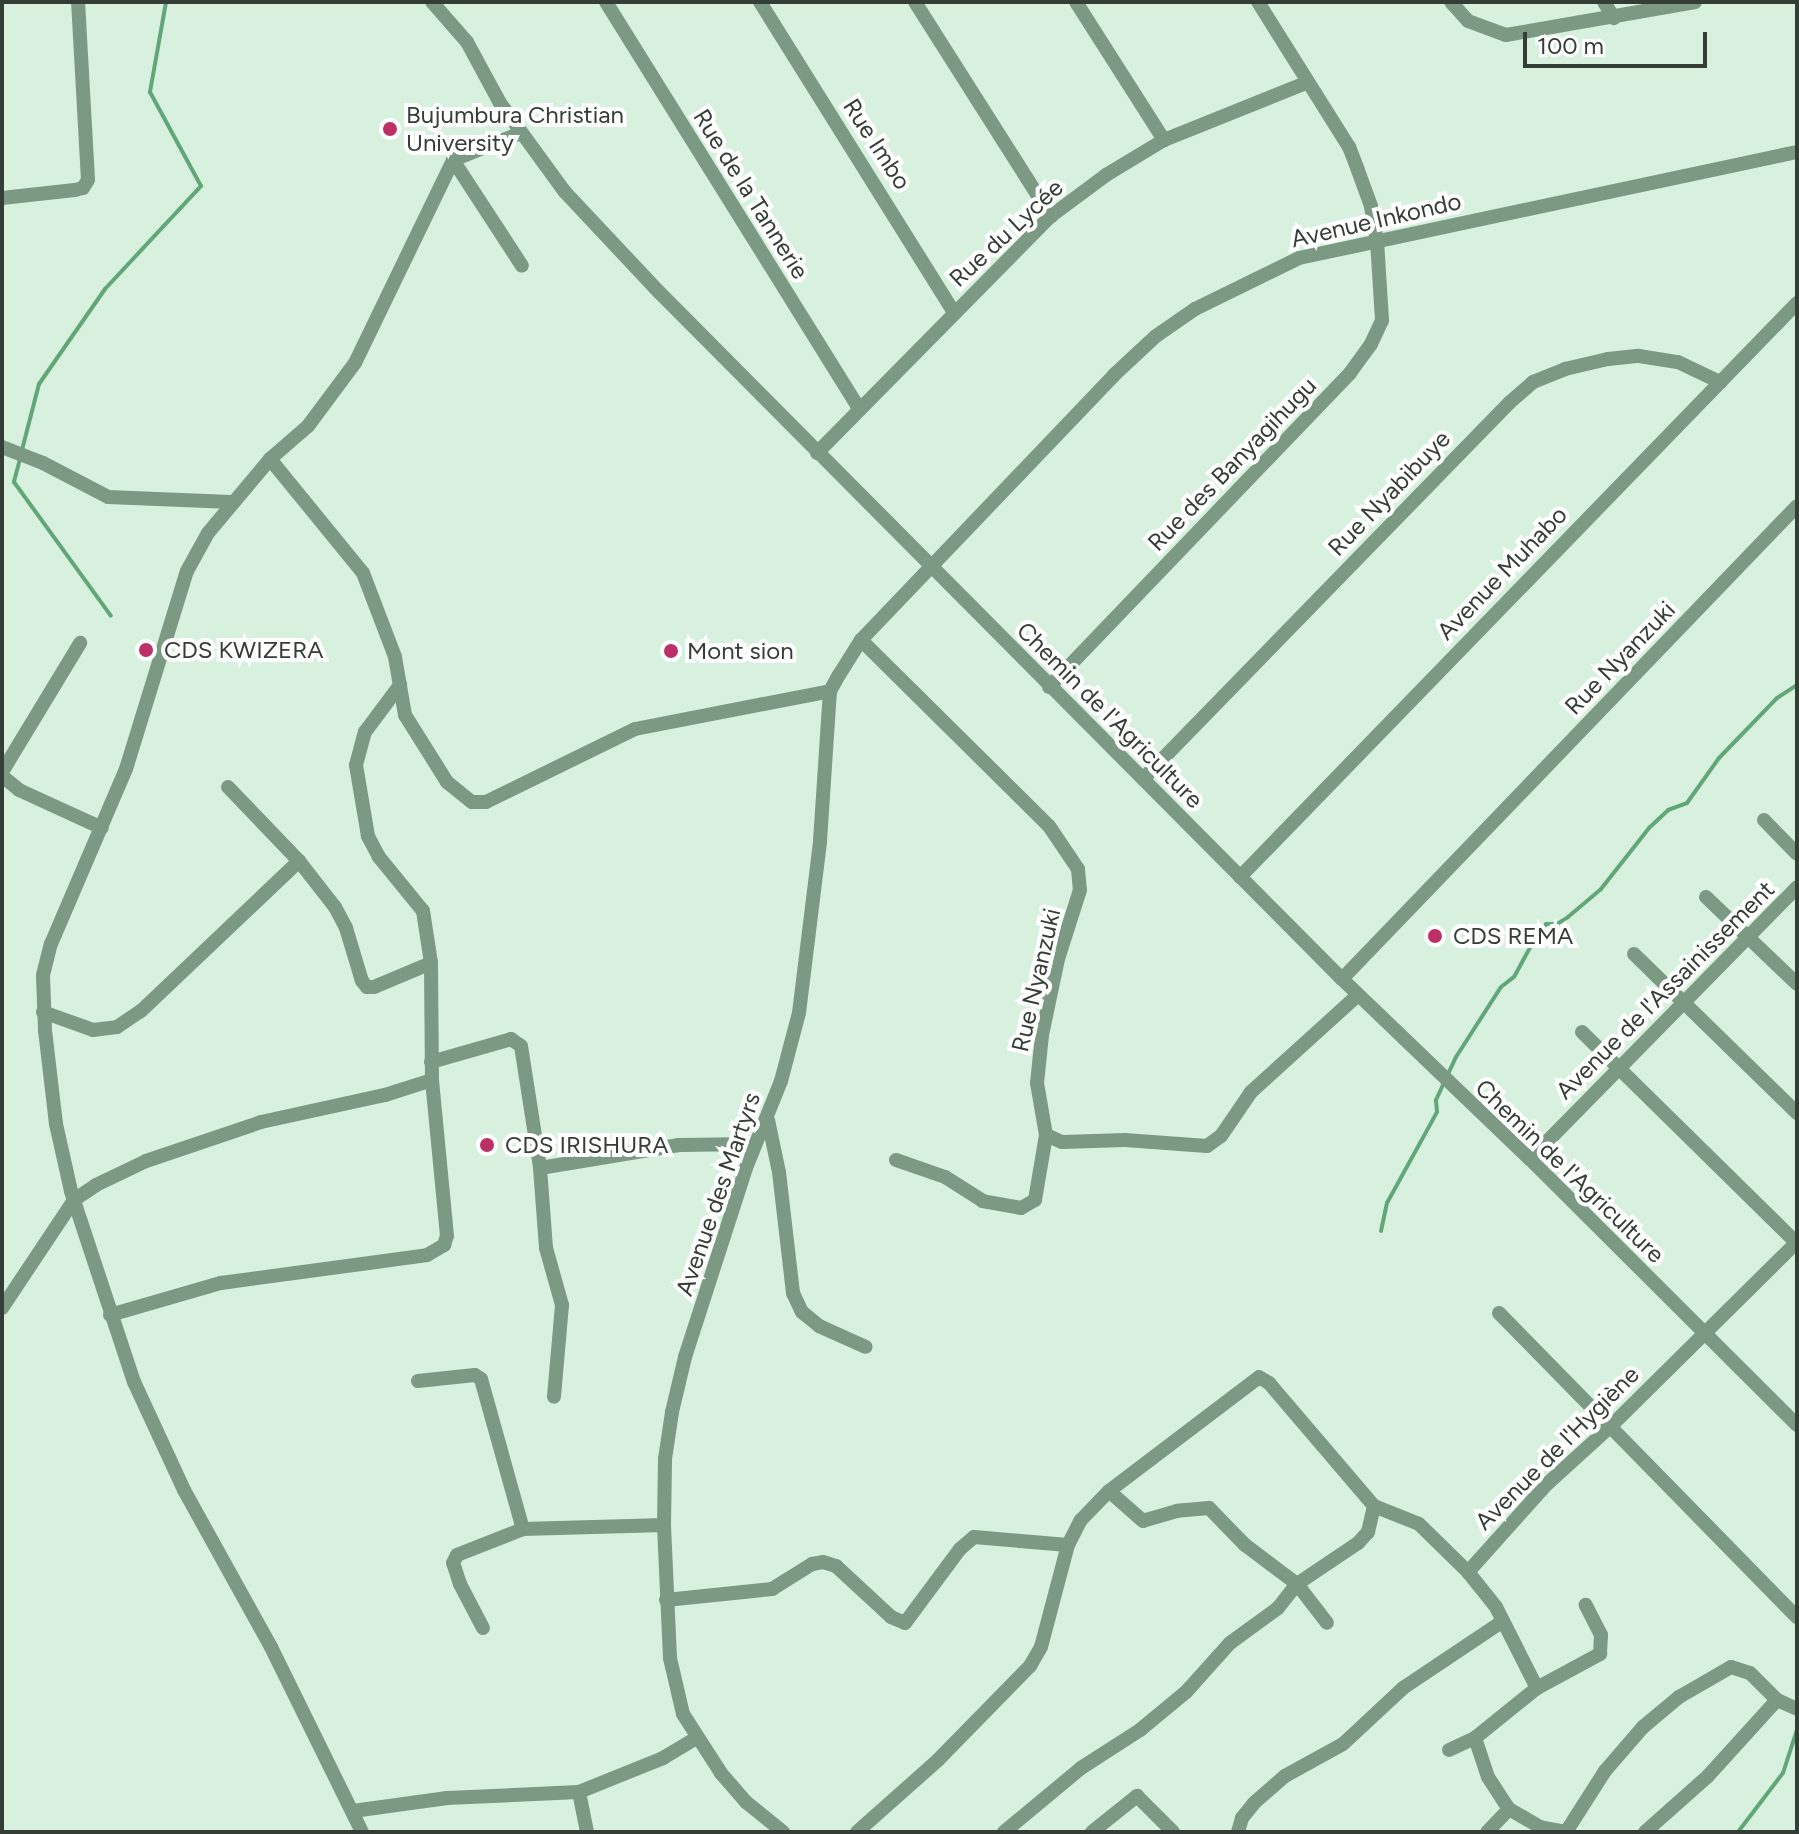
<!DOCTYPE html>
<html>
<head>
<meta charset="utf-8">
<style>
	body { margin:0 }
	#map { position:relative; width:1799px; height:1834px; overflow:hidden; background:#d8f1de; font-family:Figtree,sans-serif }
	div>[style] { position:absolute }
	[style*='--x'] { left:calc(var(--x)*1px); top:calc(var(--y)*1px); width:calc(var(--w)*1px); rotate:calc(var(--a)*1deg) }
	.stream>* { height:4px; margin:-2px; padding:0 2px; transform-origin:2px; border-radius:2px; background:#62a777 }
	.minor>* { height:14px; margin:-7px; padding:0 7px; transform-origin:7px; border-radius:7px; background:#7c9984 }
	.dots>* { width:22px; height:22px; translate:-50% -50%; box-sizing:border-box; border:4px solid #fff; border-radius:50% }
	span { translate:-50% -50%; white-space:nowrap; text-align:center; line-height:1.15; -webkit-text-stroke:8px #fff; paint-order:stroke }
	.poi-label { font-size:24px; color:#343e36 }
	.left { translate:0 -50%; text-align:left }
	.street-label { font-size:24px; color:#343e36 }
	.frame { position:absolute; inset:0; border:4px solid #343e36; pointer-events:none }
	.scale { position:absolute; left:1523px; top:32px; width:184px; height:36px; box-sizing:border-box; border:4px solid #343e36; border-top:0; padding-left:10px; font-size:24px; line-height:28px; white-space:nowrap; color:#343e36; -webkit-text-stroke:6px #fff; paint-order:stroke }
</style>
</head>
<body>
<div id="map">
	<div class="stream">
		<div style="--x:22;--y:450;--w:68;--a:-75.6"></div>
		<div style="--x:39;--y:384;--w:116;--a:-55.2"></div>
		<div style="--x:105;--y:289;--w:141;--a:-47"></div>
		<div style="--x:201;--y:186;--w:107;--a:-118.5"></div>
		<div style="--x:150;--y:92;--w:91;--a:-79.9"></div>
		<div style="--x:20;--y:459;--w:24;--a:105"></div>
		<div style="--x:14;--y:482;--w:165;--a:54.1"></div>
		<div style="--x:1381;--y:1231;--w:29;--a:-78"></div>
		<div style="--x:1387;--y:1203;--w:104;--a:-61.2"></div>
		<div style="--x:1437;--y:1112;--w:12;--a:-95"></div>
		<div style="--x:1436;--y:1100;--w:47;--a:-65.1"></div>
		<div style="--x:1456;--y:1057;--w:83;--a:-57.3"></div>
		<div style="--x:1501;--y:987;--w:16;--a:-38"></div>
		<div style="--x:1514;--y:977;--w:50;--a:-61.4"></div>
		<div style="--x:1538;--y:933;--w:12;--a:-48"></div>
		<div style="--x:1546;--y:924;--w:11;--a:0"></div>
		<div style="--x:1557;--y:924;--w:13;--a:-32"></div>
		<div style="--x:1568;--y:917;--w:43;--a:-40.3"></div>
		<div style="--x:1601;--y:889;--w:78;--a:-51.8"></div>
		<div style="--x:1649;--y:828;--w:26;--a:-43"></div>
		<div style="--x:1668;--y:810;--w:20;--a:-20"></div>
		<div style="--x:1687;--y:803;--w:55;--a:-54.6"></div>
		<div style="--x:1719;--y:758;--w:83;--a:-46"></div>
		<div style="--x:1777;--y:698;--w:24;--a:-33"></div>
		<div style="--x:1738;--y:1832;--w:74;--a:-52.7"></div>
		<div style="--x:1783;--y:1773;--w:45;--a:-72"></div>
	</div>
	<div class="minor">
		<div style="--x:432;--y:2;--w:53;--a:48.8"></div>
		<div style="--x:467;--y:42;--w:69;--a:61.6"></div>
		<div style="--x:500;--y:103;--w:110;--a:53.9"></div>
		<div style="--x:565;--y:192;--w:137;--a:46.8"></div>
		<div style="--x:659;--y:292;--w:969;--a:45.17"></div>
		<div style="--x:1342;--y:979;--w:260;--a:43.8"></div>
		<div style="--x:1530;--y:1159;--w:377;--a:44.9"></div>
		<div style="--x:606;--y:2;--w:478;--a:58.1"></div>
		<div style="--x:760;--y:2;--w:367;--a:58"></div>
		<div style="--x:915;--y:2;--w:254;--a:57.6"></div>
		<div style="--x:1076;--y:2;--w:164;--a:57.5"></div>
		<div style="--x:1451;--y:2;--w:25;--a:48"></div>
		<div style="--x:1468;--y:21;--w:40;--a:20.2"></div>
		<div style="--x:1506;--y:35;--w:192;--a:-9.9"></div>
		<div style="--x:1604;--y:2;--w:19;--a:58"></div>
		<div style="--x:453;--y:160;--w:126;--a:56.9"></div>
		<div style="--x:2;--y:198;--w:73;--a:-6.3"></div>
		<div style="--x:75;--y:190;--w:8;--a:-14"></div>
		<div style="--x:83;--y:188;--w:9;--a:-58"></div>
		<div style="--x:88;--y:180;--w:178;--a:-93.2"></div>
		<div style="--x:2;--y:447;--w:44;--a:21.3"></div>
		<div style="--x:43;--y:463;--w:73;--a:27.6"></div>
		<div style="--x:108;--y:497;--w:123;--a:2.3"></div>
		<div style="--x:817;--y:453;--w:333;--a:-45.4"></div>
		<div style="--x:1051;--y:216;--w:69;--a:-36.7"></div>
		<div style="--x:1106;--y:175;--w:68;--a:-31.1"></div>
		<div style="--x:1164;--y:140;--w:155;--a:-21.9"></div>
		<div style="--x:270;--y:459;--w:147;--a:50.8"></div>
		<div style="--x:363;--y:573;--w:90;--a:69.1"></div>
		<div style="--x:395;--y:657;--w:59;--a:80.2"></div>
		<div style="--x:405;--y:715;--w:79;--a:57.9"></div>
		<div style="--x:447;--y:782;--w:32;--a:39"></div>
		<div style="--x:472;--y:802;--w:14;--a:0"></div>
		<div style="--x:486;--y:802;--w:166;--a:-26.1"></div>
		<div style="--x:635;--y:729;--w:199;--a:-11"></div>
		<div style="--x:861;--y:640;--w:264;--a:44.7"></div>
		<div style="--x:1049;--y:826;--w:52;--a:56"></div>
		<div style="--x:1078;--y:869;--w:21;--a:85"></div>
		<div style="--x:1080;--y:890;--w:72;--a:107.7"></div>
		<div style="--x:1058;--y:959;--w:78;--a:101.9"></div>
		<div style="--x:1042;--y:1035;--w:48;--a:95.9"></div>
		<div style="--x:1037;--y:1083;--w:53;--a:80.2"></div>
		<div style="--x:1046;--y:1135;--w:66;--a:99.6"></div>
		<div style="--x:1035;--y:1200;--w:16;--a:150"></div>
		<div style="--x:1021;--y:1208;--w:39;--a:-170"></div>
		<div style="--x:983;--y:1201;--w:45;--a:-147.7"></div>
		<div style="--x:945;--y:1177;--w:52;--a:-160.9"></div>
		<div style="--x:1049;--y:687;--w:435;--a:-46.2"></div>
		<div style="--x:1350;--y:373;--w:36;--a:-54"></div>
		<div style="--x:1371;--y:344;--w:26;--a:-65"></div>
		<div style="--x:1382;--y:320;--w:79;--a:-93.6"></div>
		<div style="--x:1377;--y:241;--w:36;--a:-100"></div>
		<div style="--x:1371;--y:206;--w:38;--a:-110"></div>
		<div style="--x:1358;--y:170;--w:25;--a:-111"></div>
		<div style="--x:1349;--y:147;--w:171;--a:-122.1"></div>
		<div style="--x:2;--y:772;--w:151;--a:-58.8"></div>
		<div style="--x:2;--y:776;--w:22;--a:39"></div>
		<div style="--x:19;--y:790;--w:91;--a:24.6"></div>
		<div style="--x:1143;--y:779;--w:525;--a:-45.77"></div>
		<div style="--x:1509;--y:403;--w:32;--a:-41"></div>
		<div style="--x:1533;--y:382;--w:35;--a:-22"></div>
		<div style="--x:1565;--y:369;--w:44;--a:-13.1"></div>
		<div style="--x:1608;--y:359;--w:31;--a:-6"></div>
		<div style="--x:1639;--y:356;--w:39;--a:9"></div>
		<div style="--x:1678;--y:362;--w:47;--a:25.5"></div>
		<div style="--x:228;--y:787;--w:103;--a:46.2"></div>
		<div style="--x:299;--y:861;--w:58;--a:52"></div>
		<div style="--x:335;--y:907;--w:24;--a:62"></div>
		<div style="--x:346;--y:928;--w:55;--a:73.2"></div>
		<div style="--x:362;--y:981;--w:8;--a:50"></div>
		<div style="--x:367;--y:987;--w:7;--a:0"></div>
		<div style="--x:374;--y:987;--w:62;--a:-22.8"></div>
		<div style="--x:1764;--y:820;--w:47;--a:45.9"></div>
		<div style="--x:1240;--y:877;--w:800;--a:-45.86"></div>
		<div style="--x:1706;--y:897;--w:126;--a:43.7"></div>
		<div style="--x:1634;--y:954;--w:228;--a:44.3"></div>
		<div style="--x:1342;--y:979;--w:656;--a:-46.11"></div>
		<div style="--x:43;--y:1012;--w:53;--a:19.8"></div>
		<div style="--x:93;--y:1030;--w:24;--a:-7"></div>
		<div style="--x:117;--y:1027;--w:29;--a:-34"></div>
		<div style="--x:141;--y:1011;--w:218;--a:-43.5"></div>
		<div style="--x:1582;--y:1032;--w:301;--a:44.5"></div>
		<div style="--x:431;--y:1062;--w:83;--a:-16"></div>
		<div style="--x:511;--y:1039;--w:12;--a:35"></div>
		<div style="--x:521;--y:1046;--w:123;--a:81.1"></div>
		<div style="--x:540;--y:1168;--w:80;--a:85.7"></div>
		<div style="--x:546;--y:1248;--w:59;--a:74.3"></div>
		<div style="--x:562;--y:1305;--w:92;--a:95"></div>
		<div style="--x:768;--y:1120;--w:53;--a:78.1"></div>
		<div style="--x:779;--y:1172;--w:122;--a:83.4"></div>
		<div style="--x:793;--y:1293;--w:21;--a:65"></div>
		<div style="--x:802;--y:1312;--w:22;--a:39"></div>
		<div style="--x:819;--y:1326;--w:51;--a:24.1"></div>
		<div style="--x:1046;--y:1135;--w:17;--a:24"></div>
		<div style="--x:1062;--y:1142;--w:63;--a:-1.8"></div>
		<div style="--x:1125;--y:1140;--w:82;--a:4.2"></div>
		<div style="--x:1207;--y:1146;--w:17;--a:-36"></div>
		<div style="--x:1221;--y:1136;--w:53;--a:-55.7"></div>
		<div style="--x:1251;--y:1092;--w:144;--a:-42.2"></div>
		<div style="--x:1530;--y:1159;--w:381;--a:-45.5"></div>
		<div style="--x:540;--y:1168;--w:141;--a:-9.4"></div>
		<div style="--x:679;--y:1145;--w:75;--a:-0.8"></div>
		<div style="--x:2;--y:1308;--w:130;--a:-56.3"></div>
		<div style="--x:74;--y:1200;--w:27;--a:-34"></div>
		<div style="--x:96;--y:1185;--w:55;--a:-25.6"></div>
		<div style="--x:146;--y:1161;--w:121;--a:-18.7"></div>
		<div style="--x:261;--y:1122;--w:127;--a:-12.3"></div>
		<div style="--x:385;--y:1095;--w:49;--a:-17.7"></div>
		<div style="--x:1499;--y:1313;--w:426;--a:45.6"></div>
		<div style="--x:110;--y:1315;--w:116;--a:-16.1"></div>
		<div style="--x:221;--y:1283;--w:208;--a:-7.7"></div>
		<div style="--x:427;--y:1255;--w:20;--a:-30"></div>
		<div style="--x:444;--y:1245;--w:9;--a:-72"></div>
		<div style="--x:447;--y:1236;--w:157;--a:-95.5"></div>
		<div style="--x:432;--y:1080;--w:117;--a:-90.5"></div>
		<div style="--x:431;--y:963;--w:53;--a:-98.7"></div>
		<div style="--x:423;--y:911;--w:70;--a:-129.2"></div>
		<div style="--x:379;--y:857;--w:24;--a:-118"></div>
		<div style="--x:368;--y:836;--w:72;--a:-99.6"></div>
		<div style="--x:356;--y:765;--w:34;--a:-75"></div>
		<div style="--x:365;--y:732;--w:59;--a:-53.3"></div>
		<div style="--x:418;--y:1381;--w:57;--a:-6"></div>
		<div style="--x:475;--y:1375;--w:7;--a:34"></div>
		<div style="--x:481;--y:1379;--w:156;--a:74.4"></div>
		<div style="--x:1374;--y:1506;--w:48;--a:21.8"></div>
		<div style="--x:1419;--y:1524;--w:69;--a:44.4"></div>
		<div style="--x:1468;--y:1572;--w:45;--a:51.3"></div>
		<div style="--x:1496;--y:1607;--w:91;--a:63.2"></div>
		<div style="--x:1468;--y:1572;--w:118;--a:-48.1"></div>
		<div style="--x:1547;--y:1484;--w:88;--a:-42.2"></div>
		<div style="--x:1612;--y:1425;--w:260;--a:-44.7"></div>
		<div style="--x:666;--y:1600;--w:107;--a:-5.9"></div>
		<div style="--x:772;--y:1589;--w:47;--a:-32"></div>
		<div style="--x:812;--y:1564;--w:11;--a:-10"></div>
		<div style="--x:823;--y:1562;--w:14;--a:17"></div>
		<div style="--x:836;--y:1566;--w:75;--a:42.8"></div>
		<div style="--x:891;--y:1617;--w:15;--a:23"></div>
		<div style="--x:905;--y:1623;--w:92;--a:-53.4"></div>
		<div style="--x:960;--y:1549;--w:18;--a:-41"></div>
		<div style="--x:974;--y:1537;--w:94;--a:4.9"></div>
		<div style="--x:483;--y:1628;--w:50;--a:-117.6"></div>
		<div style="--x:460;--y:1584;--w:22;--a:-108"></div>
		<div style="--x:453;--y:1563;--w:9;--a:-63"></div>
		<div style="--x:457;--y:1555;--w:71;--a:-21.5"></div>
		<div style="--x:523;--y:1529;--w:141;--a:-1.6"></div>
		<div style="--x:1475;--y:1738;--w:80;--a:-38.9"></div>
		<div style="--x:1537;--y:1688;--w:72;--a:-28.4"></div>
		<div style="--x:1600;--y:1654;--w:19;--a:-87"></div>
		<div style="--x:1601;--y:1635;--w:34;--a:-117"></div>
		<div style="--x:1449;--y:1750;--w:29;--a:-25"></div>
		<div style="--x:1475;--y:1738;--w:41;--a:71.6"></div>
		<div style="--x:1488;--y:1777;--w:38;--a:57"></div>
		<div style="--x:1509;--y:1809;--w:36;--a:30"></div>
		<div style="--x:1540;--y:1827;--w:26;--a:11"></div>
		<div style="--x:579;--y:1792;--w:41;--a:78.7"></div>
		<div style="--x:353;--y:1811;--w:95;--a:-7.9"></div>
		<div style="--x:447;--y:1798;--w:132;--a:-2.6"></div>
		<div style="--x:579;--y:1792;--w:91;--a:-22"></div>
		<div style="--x:663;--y:1758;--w:39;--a:-31"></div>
		<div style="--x:362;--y:1832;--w:206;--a:-116.2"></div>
		<div style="--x:271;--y:1647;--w:179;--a:-119"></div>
		<div style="--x:184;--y:1490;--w:119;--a:-114.8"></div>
		<div style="--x:134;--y:1382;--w:201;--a:-108.3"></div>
		<div style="--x:71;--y:1191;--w:69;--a:-102.6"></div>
		<div style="--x:56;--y:1124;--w:95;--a:-96.7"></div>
		<div style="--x:45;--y:1030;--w:55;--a:-92.1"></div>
		<div style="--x:43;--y:975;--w:32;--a:-76"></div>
		<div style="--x:51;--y:944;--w:190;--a:-66.8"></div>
		<div style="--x:126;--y:769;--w:207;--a:-72.9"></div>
		<div style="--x:187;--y:571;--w:43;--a:-61.1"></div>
		<div style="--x:208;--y:533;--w:97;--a:-50"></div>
		<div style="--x:270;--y:459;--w:50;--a:-41"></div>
		<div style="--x:308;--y:426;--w:79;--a:-53.3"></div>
		<div style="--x:355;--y:363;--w:225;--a:-64.2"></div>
		<div style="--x:453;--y:160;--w:73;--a:-21.7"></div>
		<div style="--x:783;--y:1832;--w:48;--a:-141"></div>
		<div style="--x:746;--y:1802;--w:38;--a:-131"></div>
		<div style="--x:721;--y:1773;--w:70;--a:-122.8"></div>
		<div style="--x:683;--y:1714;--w:57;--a:-103.1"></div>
		<div style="--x:670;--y:1658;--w:133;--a:-92.6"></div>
		<div style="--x:664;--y:1525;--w:66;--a:-89.1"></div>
		<div style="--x:665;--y:1459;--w:48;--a:-81.5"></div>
		<div style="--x:672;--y:1412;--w:57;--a:-76.7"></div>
		<div style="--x:685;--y:1357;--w:199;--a:-72.1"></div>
		<div style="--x:746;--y:1168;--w:94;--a:-68.1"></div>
		<div style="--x:781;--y:1081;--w:70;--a:-75.2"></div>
		<div style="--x:799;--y:1013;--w:173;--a:-83"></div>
		<div style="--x:820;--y:841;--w:150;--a:-86.2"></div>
		<div style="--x:830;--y:691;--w:18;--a:-61"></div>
		<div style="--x:839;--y:675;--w:41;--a:-57.8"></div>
		<div style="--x:861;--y:640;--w:366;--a:-46.3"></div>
		<div style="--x:1114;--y:375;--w:57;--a:-42.9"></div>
		<div style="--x:1156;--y:336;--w:47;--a:-34.7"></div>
		<div style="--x:1195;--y:309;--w:116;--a:-26.1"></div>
		<div style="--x:1299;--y:258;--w:509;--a:-12.02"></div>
		<div style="--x:857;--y:1832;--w:108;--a:-41.6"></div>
		<div style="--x:938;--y:1760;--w:132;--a:-45.6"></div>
		<div style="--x:1030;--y:1666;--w:22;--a:-60"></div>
		<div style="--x:1041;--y:1647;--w:106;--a:-75.2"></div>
		<div style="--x:1068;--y:1545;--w:28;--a:-63"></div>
		<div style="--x:1081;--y:1520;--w:40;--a:-46"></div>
		<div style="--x:1109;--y:1491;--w:188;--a:-37.2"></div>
		<div style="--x:1259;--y:1377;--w:12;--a:31"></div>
		<div style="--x:1269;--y:1383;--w:162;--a:49.5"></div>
		<div style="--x:1374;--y:1506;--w:27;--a:103"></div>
		<div style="--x:1368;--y:1532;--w:15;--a:132"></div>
		<div style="--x:1358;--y:1543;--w:73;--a:146.1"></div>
		<div style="--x:1297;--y:1584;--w:49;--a:52.4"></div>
		<div style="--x:1004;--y:1832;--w:100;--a:-39.7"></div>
		<div style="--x:1081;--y:1768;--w:70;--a:-32.8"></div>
		<div style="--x:1140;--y:1730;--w:60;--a:-39.6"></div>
		<div style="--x:1186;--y:1692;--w:66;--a:-48.1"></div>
		<div style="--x:1230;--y:1643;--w:59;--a:-36.1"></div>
		<div style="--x:1278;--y:1608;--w:31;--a:-52"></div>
		<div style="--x:1297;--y:1584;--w:65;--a:-143.1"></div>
		<div style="--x:1245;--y:1545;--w:52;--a:-134.2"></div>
		<div style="--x:1209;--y:1508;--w:32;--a:175"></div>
		<div style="--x:1177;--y:1511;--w:35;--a:164"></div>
		<div style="--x:1143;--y:1521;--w:45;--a:-138.6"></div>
		<div style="--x:1092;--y:1832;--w:58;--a:-38.7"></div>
		<div style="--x:1137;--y:1796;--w:51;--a:45"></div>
		<div style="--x:1238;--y:1832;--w:15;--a:-74"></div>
		<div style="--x:1242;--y:1818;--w:19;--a:-51"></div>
		<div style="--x:1254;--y:1803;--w:41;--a:-41.1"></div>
		<div style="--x:1285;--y:1776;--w:66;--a:-28.9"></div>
		<div style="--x:1343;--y:1744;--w:82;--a:-43"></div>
		<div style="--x:1403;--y:1688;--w:120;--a:-33.8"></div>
		<div style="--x:1487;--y:1832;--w:32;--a:-46"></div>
		<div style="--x:1566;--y:1832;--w:72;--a:-57.4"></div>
		<div style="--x:1605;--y:1771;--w:58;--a:-49.2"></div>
		<div style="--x:1643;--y:1727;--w:47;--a:-39.8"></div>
		<div style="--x:1679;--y:1697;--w:60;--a:-30"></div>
		<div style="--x:1731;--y:1667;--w:20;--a:18"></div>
		<div style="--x:1750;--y:1673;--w:38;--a:45"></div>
		<div style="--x:1777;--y:1700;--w:22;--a:24"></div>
		<div style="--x:1645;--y:1832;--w:84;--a:-41.6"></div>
		<div style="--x:1708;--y:1776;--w:103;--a:-47.8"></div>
	</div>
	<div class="dots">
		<div style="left:390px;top:129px;background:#bc3065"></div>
		<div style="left:146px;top:650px;background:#bc3065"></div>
		<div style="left:671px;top:651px;background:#bc3065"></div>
		<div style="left:1435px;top:936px;background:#bc3065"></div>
		<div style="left:487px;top:1145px;background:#bc3065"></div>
	</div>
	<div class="poi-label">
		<span class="left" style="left:406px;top:129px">Bujumbura Christian<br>University</span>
		<span class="left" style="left:164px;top:650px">CDS KWIZERA</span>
		<span class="left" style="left:687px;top:651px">Mont sion</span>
		<span class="left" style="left:1453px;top:936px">CDS REMA</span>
		<span class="left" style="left:505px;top:1145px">CDS IRISHURA</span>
	</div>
	<div class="street-label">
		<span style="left:877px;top:144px;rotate:57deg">Rue Imbo</span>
		<span style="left:751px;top:194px;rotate:58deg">Rue de la Tannerie</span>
		<span style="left:1376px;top:220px;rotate:-13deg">Avenue Inkondo</span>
		<span style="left:1006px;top:233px;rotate:-43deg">Rue du Lycée</span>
		<span style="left:1232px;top:464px;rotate:-46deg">Rue des Banyagihugu</span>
		<span style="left:1389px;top:493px;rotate:-46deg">Rue Nyabibuye</span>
		<span style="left:1502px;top:573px;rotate:-46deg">Avenue Muhabo</span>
		<span style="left:1620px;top:658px;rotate:-46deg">Rue Nyanzuki</span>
		<span style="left:1110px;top:715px;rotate:45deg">Chemin de l'Agriculture</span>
		<span style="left:1036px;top:980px;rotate:-77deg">Rue Nyanzuki</span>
		<span style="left:1665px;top:990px;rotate:-45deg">Avenue de l'Assainissement</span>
		<span style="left:1570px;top:1171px;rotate:44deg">Chemin de l'Agriculture</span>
		<span style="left:718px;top:1194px;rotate:-71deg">Avenue des Martyrs</span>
		<span style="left:1557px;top:1448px;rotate:-45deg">Avenue de l'Hygiène</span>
	</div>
	<div class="frame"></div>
	<div class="scale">100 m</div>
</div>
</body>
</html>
